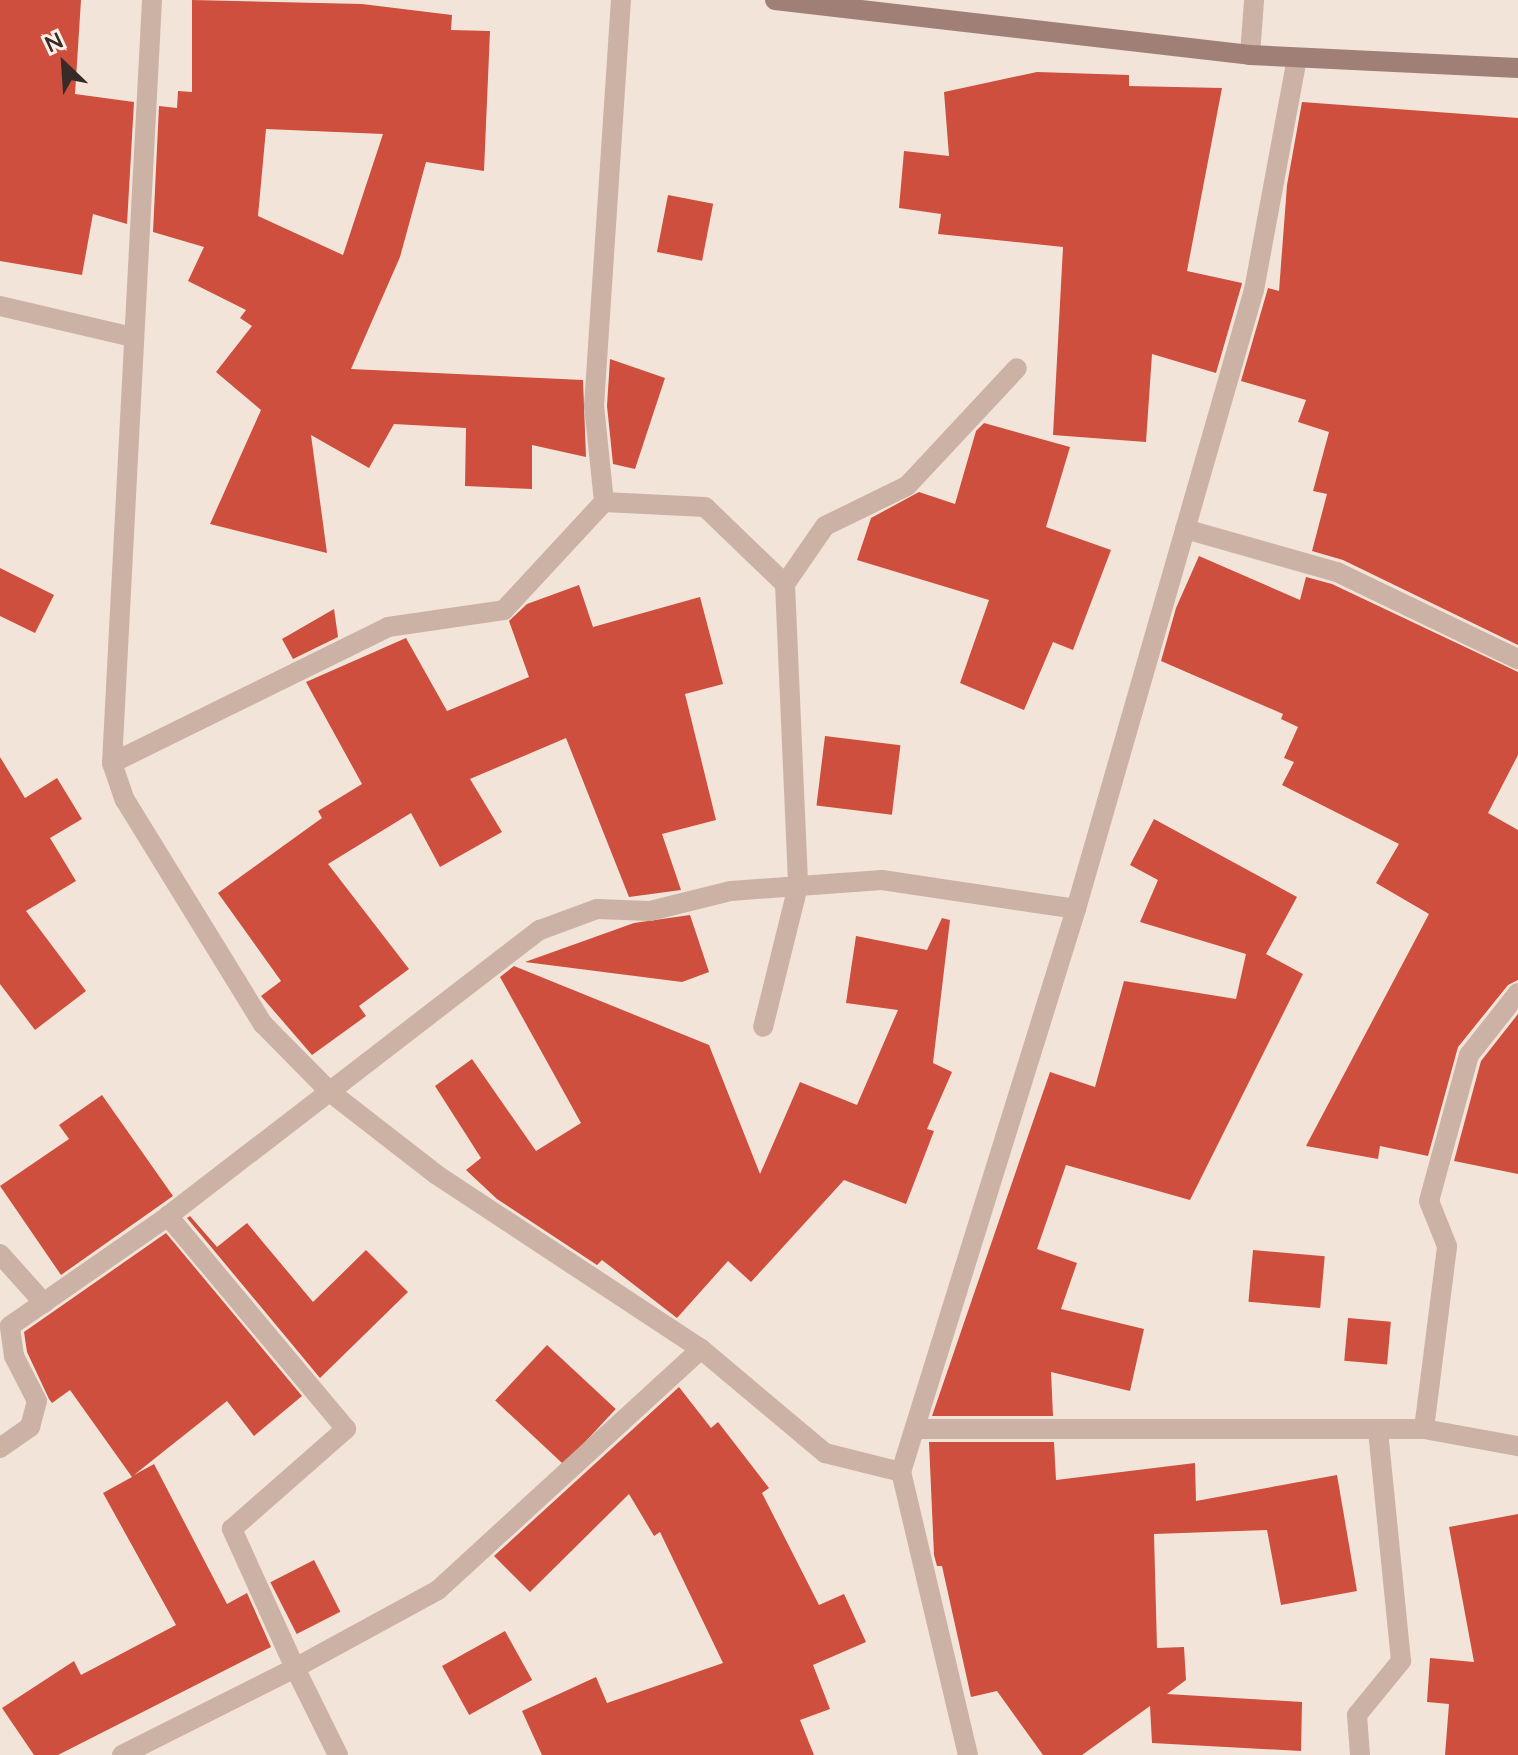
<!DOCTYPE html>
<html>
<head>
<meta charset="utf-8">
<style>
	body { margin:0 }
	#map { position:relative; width:1518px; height:1755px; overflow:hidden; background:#f3e4da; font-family:Lato,sans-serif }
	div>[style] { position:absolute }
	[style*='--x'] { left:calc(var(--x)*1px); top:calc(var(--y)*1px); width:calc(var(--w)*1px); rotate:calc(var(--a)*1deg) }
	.building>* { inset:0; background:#ce4f3d; transform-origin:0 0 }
	.lane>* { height:20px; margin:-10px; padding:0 10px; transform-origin:10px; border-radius:10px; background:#ccb2a5 }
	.street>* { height:20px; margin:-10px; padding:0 10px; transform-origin:10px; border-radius:10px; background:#ccb2a5 }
	.secondary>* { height:20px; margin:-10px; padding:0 10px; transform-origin:10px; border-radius:10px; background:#a08076 }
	span { translate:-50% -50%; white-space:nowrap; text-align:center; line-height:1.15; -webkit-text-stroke:7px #fbefe7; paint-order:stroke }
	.north { position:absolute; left:24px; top:24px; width:80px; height:80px; -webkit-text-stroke:6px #fbefe7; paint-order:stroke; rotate:335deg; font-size:22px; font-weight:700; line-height:32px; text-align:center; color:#372a27 }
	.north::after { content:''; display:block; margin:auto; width:28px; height:36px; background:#372a27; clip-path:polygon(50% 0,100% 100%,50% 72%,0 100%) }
</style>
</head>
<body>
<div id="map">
	<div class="building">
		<div style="clip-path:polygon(0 0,81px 0,75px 94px,134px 102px,127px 224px,93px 214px,82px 275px,0 261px)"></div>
		<div style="clip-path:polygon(evenodd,192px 0,362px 4px,452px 15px,451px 30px,490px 31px,484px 171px,426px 162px,400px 257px,351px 369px,583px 380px,586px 457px,532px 445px,532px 489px,465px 486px,466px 428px,394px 424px,369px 468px,311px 435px,327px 553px,210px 524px,261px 410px,216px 372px,252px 326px,240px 318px,246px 310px,188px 281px,204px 247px,153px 232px,159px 106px,177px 108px,178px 91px,192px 92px,192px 0,266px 129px,383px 134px,343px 255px,258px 216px,266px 129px)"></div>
		<div style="clip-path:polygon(1037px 72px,1129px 75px,1129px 86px,1222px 88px,1187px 271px,1242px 283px,1241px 287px,1216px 373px,1152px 354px,1146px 442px,1053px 435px,1063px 247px,938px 234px,941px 214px,899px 208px,904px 151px,949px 156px,944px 92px)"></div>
		<div style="clip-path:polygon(1302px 102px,1518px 118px,1518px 645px,1343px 560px,1312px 551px,1327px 494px,1313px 491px,1329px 432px,1298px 422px,1306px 400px,1241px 381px,1268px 288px,1279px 291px,1287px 185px)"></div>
		<div style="left:668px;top:195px;width:46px;height:58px;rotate:11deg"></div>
		<div style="clip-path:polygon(610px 359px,665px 378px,635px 469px,613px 464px,607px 406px)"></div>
		<div style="clip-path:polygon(984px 423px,1070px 447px,1046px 527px,1111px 550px,1073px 650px,1053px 642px,1024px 710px,960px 683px,989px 600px,857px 560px,871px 518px,919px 492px,955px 504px,976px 431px)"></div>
		<div style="clip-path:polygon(1199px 556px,1300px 600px,1306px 577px,1332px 584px,1518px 672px,1518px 755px,1488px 813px,1518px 830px,1518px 980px,1508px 985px,1458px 1047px,1428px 1156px,1380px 1146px,1378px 1159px,1306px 1146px,1429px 914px,1376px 883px,1399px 844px,1282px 785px,1294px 762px,1284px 758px,1298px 727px,1281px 719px,1283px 714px,1161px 661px,1176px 608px)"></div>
		<div style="clip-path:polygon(0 568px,54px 595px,35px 633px,0 616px)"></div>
		<div style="clip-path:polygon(579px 585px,593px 627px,700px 597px,723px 684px,685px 694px,716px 820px,662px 834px,681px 890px,629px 897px,566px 738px,470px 779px,502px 832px,440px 867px,411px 813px,328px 864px,409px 969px,359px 1006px,366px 1016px,312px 1055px,261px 996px,281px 981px,218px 893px,322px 818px,318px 811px,362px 784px,306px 682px,406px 638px,447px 711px,529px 677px,509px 621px,527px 604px)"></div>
		<div style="clip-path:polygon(334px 609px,338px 637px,293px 659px,282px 639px)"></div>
		<div style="left:825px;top:736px;width:76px;height:70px;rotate:7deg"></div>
		<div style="clip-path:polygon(0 757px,25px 798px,57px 778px,82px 819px,50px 838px,76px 881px,26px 911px,86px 991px,35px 1030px,0 984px)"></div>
		<div style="clip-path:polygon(1154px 819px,1297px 897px,1266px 954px,1303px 974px,1190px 1200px,1066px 1165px,1037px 1249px,1077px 1263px,1061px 1309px,1144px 1329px,1130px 1391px,1051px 1372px,1053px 1416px,932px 1416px,1050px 1072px,1095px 1087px,1124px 981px,1236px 999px,1246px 954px,1140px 922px,1158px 880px,1130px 865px)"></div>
		<div style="clip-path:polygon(690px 915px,709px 972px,682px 982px,525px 962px,634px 923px)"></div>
		<div style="clip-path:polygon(942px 918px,950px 920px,933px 1063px,952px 1072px,927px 1129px,934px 1131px,906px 1204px,844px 1180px,751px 1282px,728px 1261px,677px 1318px,602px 1260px,597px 1265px,497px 1199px,466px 1170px,481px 1158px,435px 1086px,472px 1059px,536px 1151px,581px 1123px,500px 977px,514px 966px,709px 1045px,760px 1174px,800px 1082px,857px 1105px,898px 1010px,846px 1003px,856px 936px,927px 950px)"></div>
		<div style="clip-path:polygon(1518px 1014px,1518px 1174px,1454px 1161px,1481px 1061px)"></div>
		<div style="clip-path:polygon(102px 1095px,173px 1196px,61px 1275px,0 1186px,69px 1139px,59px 1125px)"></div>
		<div style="clip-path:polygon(190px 1216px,217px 1247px,247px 1223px,313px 1302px,366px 1250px,408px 1292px,320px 1378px,187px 1218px)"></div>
		<div style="clip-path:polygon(166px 1233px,302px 1396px,254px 1436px,227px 1401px,134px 1475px,154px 1464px,227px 1604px,247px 1593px,271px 1647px,58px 1755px,34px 1755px,2px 1708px,74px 1661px,81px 1675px,176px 1625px,103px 1493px,132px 1477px,70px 1390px,52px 1403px,49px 1399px,27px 1352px,24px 1332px)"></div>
		<div style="left:1253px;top:1250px;width:72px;height:52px;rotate:5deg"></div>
		<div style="left:1348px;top:1318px;width:43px;height:43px;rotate:5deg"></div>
		<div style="left:547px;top:1345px;width:94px;height:76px;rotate:43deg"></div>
		<div style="clip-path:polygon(679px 1387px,711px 1428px,718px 1422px,769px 1488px,762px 1493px,819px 1605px,844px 1594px,866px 1642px,813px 1665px,830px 1709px,800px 1720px,814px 1755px,542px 1755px,522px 1711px,596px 1677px,607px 1703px,723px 1663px,660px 1532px,654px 1536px,629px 1494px,530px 1592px,494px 1556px)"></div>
		<div style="clip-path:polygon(929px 1442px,1054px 1442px,1056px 1480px,1195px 1463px,1196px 1501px,1337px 1475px,1357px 1591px,1281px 1605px,1267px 1530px,1154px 1534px,1157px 1648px,1184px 1647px,1186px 1680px,1167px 1694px,1302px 1702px,1301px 1751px,1152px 1743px,1150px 1706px,1082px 1755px,1043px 1755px,997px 1691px,971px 1697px,942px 1566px,937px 1566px,934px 1555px)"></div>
		<div style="clip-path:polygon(1518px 1514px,1518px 1755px,1445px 1755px,1449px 1704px,1427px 1702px,1430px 1658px,1474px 1662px,1449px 1527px)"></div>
		<div style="left:314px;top:1560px;width:58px;height:49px;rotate:63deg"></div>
		<div style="left:505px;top:1631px;width:56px;height:72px;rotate:61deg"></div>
	</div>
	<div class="lane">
		<div style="--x:604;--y:502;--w:97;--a:-95.9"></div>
		<div style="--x:594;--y:406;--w:407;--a:-86.2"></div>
		<div style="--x:1185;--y:529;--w:158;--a:15.8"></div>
		<div style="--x:1337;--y:572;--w:201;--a:25.7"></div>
		<div style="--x:785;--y:584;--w:70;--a:-55.4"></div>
		<div style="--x:825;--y:526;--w:91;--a:-26"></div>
		<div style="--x:907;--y:486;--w:161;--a:-47"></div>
		<div style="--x:112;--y:763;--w:308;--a:-26.2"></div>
		<div style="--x:388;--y:627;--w:117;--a:-8.3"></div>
		<div style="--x:504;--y:610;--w:147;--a:-47.2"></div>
		<div style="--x:604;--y:502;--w:101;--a:2.8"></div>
		<div style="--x:705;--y:507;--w:111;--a:43.9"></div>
		<div style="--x:785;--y:584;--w:302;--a:87.5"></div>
		<div style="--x:798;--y:886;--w:145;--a:103.9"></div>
		<div style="--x:1424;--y:1429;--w:184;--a:-82.8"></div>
		<div style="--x:1447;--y:1246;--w:48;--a:-111.8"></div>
		<div style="--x:1429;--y:1201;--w:151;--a:-74.7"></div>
		<div style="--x:1469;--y:1055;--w:79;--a:-51.7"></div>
		<div style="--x:122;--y:1755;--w:194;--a:-26.7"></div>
		<div style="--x:295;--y:1668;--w:153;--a:-114.4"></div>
		<div style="--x:232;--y:1529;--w:152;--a:-41.3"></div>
		<div style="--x:346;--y:1429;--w:278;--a:-129.9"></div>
		<div style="--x:1360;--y:1755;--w:40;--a:-94.3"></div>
		<div style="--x:1357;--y:1715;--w:70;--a:-50.8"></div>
		<div style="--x:1401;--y:1661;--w:231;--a:-95.7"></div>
	</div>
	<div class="street">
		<div style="--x:152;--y:0;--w:764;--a:93"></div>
		<div style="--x:112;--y:763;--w:39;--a:71"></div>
		<div style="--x:125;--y:800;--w:263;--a:58.4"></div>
		<div style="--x:263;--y:1024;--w:95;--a:45.4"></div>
		<div style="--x:330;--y:1092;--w:135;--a:37.8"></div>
		<div style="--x:437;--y:1175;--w:316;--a:33.4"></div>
		<div style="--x:701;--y:1349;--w:162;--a:40"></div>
		<div style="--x:825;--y:1453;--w:78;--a:14"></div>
		<div style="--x:1250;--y:55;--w:55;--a:-85.8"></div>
		<div style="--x:0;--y:306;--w:136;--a:13.2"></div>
		<div style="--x:0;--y:1254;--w:66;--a:48.1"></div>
		<div style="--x:917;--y:1429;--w:507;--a:0"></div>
		<div style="--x:1424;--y:1429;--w:96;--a:10.3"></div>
		<div style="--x:0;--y:1448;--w:37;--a:-35"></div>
		<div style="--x:30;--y:1427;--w:27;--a:-75"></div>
		<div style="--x:37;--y:1401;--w:51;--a:-117.1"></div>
		<div style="--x:14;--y:1356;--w:30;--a:-98"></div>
		<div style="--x:10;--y:1326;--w:193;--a:-34.8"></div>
		<div style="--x:168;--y:1216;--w:469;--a:-37.6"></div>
		<div style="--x:540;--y:930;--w:61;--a:-20.2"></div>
		<div style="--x:597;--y:909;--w:53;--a:2.2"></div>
		<div style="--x:650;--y:911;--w:83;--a:-13.9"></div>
		<div style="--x:731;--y:891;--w:151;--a:-4.2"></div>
		<div style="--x:882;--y:880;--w:196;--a:8.5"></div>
		<div style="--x:338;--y:1755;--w:97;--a:-116.3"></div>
		<div style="--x:295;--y:1668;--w:163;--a:-28.6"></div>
		<div style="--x:438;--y:1590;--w:357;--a:-42.5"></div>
		<div style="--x:968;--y:1755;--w:291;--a:-103.3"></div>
		<div style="--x:901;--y:1472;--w:590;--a:-72.73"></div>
		<div style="--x:1076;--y:909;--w:644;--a:-73.96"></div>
		<div style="--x:1254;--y:290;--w:236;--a:-79.5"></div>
	</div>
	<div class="secondary">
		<div style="--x:775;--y:0;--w:478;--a:6.6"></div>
		<div style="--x:1250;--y:55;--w:268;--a:2.8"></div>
	</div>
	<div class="north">N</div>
</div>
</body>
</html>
